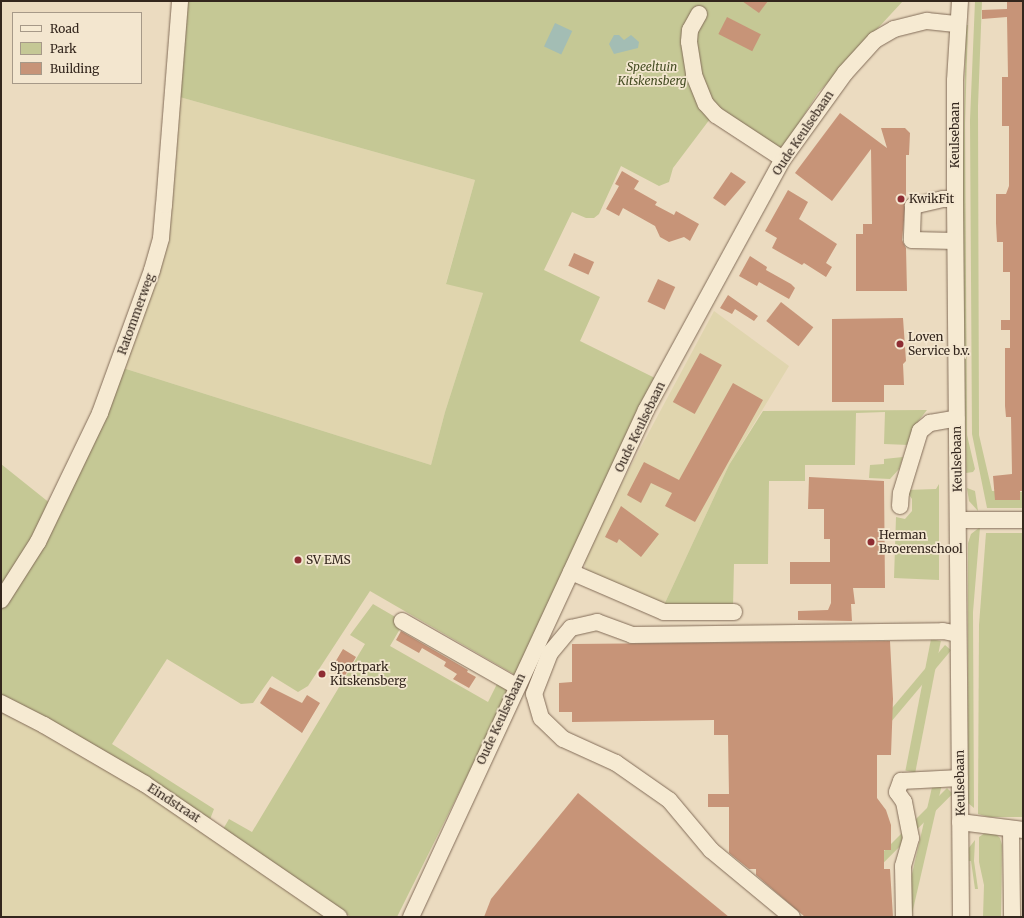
<!DOCTYPE html>
<html>
<head>
<meta charset="utf-8">
<style>
	body { margin:0 }
	#map { position:relative; width:1024px; height:918px; overflow:hidden; background:#ebdbc0; font-family:Merriweather,serif }
	div>[style] { position:absolute }
	[style*='--x'] { left:calc(var(--x)*1px); top:calc(var(--y)*1px); width:calc(var(--w)*1px); rotate:calc(var(--a)*1deg) }
	.farmland>* { inset:0; background:#e0d5ae }
	.green>* { inset:0; background:#c5c895; transform-origin:0 0 }
	.water>* { inset:0; background:#a3bdb4; transform-origin:0 0 }
	.building>* { inset:0; background:#c79478; transform-origin:0 0 }
	.roads { filter:drop-shadow(0 0 1px #836d59) drop-shadow(0 0 1px #836d59) }
	.minor>* { height:16px; margin:-8px; padding:0 8px; transform-origin:8px; border-radius:8px; background:#f6ead2 }
	.dots>* { width:11px; height:11px; translate:-50% -50%; box-sizing:border-box; border:2px solid #f3e6cf; border-radius:50% }
	span { translate:-50% -50%; white-space:nowrap; text-align:center; line-height:1.15; -webkit-text-stroke:3.5px #f3e6cf; paint-order:stroke }
	.park-label { font-size:12px; color:#464e24; font-style:italic }
	.street-label { font-size:12px; color:#33261d }
	.poi-label { font-size:12px; color:#33261d }
	.left { translate:0 -50%; text-align:left }
	.frame { position:absolute; inset:0; border:2px solid #33261d; pointer-events:none }
	.legend { position:absolute; left:12px; top:12px; width:130px; height:72px; box-sizing:border-box; background:#f3e6cf; border:1px solid #a69988; margin:0; padding:5px 7px; list-style:none; font-size:12px; color:#33261d }
	.legend li { display:flex; align-items:center; gap:8px; height:20px }
	.legend b { width:20px; border:1px solid #a69988 }
</style>
</head>
<body>
<div id="map">
	<div class="farmland">
		<div style="clip-path:polygon(176px 96px,475px 180px,446px 283px,483px 293px,445px 412px,431px 465px,123px 368px,141px 321px)"></div>
		<div style="clip-path:polygon(714px 311px,789px 366px,729px 465px,664px 605px,586px 570px,583px 555px)"></div>
		<div style="clip-path:polygon(1px 710px,104px 765px,329px 917px,1px 917px)"></div>
	</div>
	<div class="green">
		<div style="clip-path:polygon(185px 1px,903px 1px,818px 93px,776px 159px,713px 115px,673px 168px,669px 182px,659px 186px,621px 166px,599px 214px,594px 218px,586px 218px,572px 212px,544px 270px,600px 297px,580px 341px,659px 380px,517px 676px,370px 591px,308px 686px,298px 692px,272px 676px,253px 703px,241px 704px,167px 659px,112px 744px,214px 809px,209px 822px,1px 700px,1px 610px,20px 584px,123px 368px,431px 465px,445px 412px,483px 293px,446px 284px,475px 180px,176px 96px)"></div>
		<div style="clip-path:polygon(975px 1px,982px 1px,978px 106px,979px 435px,992px 491px,1023px 492px,1023px 508px,987px 508px,972px 434px,970px 120px)"></div>
		<div style="clip-path:polygon(966px 25px,968px 25px,965px 123px,967px 435px,975px 469px,973px 472px,966px 473px,962px 203px)"></div>
		<div style="clip-path:polygon(927px 410px,916px 424px,909px 445px,884px 444px,885px 412px,856px 413px,855px 465px,805px 465px,805px 481px,769px 481px,768px 564px,734px 564px,733px 607px,664px 605px,729px 465px,763px 411px)"></div>
		<div style="clip-path:polygon(903px 457px,899px 469px,890px 479px,869px 478px,870px 465px,884px 464px,884px 459px)"></div>
		<div style="clip-path:polygon(1px 464px,51px 504px,1px 591px)"></div>
		<div style="clip-path:polygon(939px 484px,939px 580px,894px 578px,896px 517px,905px 519px,912px 511px,912px 499px,906px 490px,936px 489px)"></div>
		<div style="clip-path:polygon(967px 488px,975px 491px,978px 511px,969px 501px)"></div>
		<div style="clip-path:polygon(980px 527px,973px 612px,974px 808px,968px 803px,968px 543px,971px 534px)"></div>
		<div style="clip-path:polygon(986px 533px,1023px 533px,1023px 817px,989px 817px,978px 814px,979px 625px)"></div>
		<div style="clip-path:polygon(373px 604px,404px 622px,390px 646px,488px 702px,500px 678px,513px 684px,397px 917px,351px 917px,222px 831px,229px 819px,252px 832px,365px 644px,350px 635px)"></div>
		<div style="left:931px;top:639px;width:10px;height:134px;rotate:11deg"></div>
		<div style="left:945px;top:645px;width:8px;height:126px;rotate:40deg"></div>
		<div style="left:933px;top:783px;width:9px;height:134px;rotate:13deg"></div>
		<div style="left:947px;top:788px;width:8px;height:129px;rotate:45deg"></div>
		<div style="clip-path:polygon(988px 831px,994px 832px,1000px 838px,1002px 845px,1001px 917px,983px 917px,984px 885px,979px 862px,979px 837px)"></div>
		<div style="clip-path:polygon(975px 840px,974px 861px,978px 889px,975px 889px,971px 861px,968px 861px,968px 849px)"></div>
	</div>
	<div class="water">
		<div style="left:555px;top:23px;width:19px;height:26px;rotate:25deg"></div>
		<div style="clip-path:polygon(614px 35px,619px 35px,624px 40px,631px 35px,639px 42px,638px 48px,614px 54px,609px 44px)"></div>
	</div>
	<div class="building">
		<div style="clip-path:polygon(742px 1px,768px 1px,759px 13px)"></div>
		<div style="clip-path:polygon(1007px 1px,1023px 1px,1023px 491px,1020px 491px,1020px 500px,995px 500px,993px 476px,1012px 474px,1011px 417px,1006px 417px,1005px 406px,1005px 348px,1010px 348px,1010px 330px,1001px 330px,1001px 320px,1010px 320px,1010px 272px,1003px 272px,1003px 242px,997px 242px,996px 223px,996px 194px,1006px 194px,1009px 186px,1009px 126px,1002px 126px,1002px 77px,1008px 77px,1007px 17px,982px 19px,982px 10px,1007px 9px)"></div>
		<div style="left:727px;top:17px;width:38px;height:19px;rotate:27deg"></div>
		<div style="clip-path:polygon(840px 113px,887px 148px,881px 128px,905px 128px,910px 133px,909px 155px,906px 155px,906px 200px,902px 240px,906px 248px,907px 291px,856px 291px,856px 234px,863px 234px,863px 224px,872px 224px,871px 149px,832px 201px,795px 173px)"></div>
		<div style="clip-path:polygon(622px 171px,639px 181px,634px 189px,657px 202px,655px 205px,674px 215px,676px 211px,699px 224px,690px 241px,684px 237px,669px 242px,660px 237px,655px 226px,623px 208px,619px 216px,606px 209px,619px 186px,615px 184px)"></div>
		<div style="clip-path:polygon(731px 172px,746px 182px,725px 206px,713px 198px)"></div>
		<div style="clip-path:polygon(788px 190px,808px 202px,799px 219px,837px 244px,826px 263px,832px 267px,826px 277px,804px 263px,802px 265px,772px 248px,777px 238px,765px 231px)"></div>
		<div style="left:574px;top:253px;width:22px;height:14px;rotate:24deg"></div>
		<div style="clip-path:polygon(750px 256px,767px 267px,766px 270px,791px 284px,795px 288px,789px 299px,759px 282px,757px 286px,739px 276px)"></div>
		<div style="left:658px;top:279px;width:19px;height:25px;rotate:25deg"></div>
		<div style="clip-path:polygon(728px 295px,758px 316px,754px 321px,735px 309px,732px 314px,720px 308px)"></div>
		<div style="left:781px;top:302px;width:41px;height:24px;rotate:38deg"></div>
		<div style="clip-path:polygon(903px 318px,906px 361px,903px 364px,904px 385px,884px 385px,884px 402px,832px 402px,832px 319px)"></div>
		<div style="left:700px;top:353px;width:25px;height:56px;rotate:29deg"></div>
		<div style="clip-path:polygon(733px 383px,763px 400px,695px 522px,665px 506px,672px 493px,651px 483px,641px 503px,627px 495px,644px 462px,679px 480px)"></div>
		<div style="clip-path:polygon(809px 477px,884px 481px,885px 588px,853px 588px,855px 604px,851px 604px,852px 621px,798px 620px,798px 611px,828px 610px,831px 603px,831px 584px,790px 584px,790px 562px,830px 562px,830px 539px,824px 539px,824px 509px,808px 509px)"></div>
		<div style="clip-path:polygon(621px 506px,659px 534px,641px 557px,619px 539px,617px 543px,605px 537px)"></div>
		<div style="clip-path:polygon(401px 631px,468px 670px,467px 672px,476px 677px,469px 688px,453px 679px,457px 674px,444px 666px,446px 662px,422px 648px,419px 653px,396px 640px)"></div>
		<div style="clip-path:polygon(890px 641px,893px 699px,891px 755px,877px 755px,877px 798px,886px 810px,891px 825px,891px 850px,884px 850px,884px 869px,890px 869px,893px 917px,805px 917px,756px 875px,756px 869px,749px 869px,729px 853px,729px 807px,708px 807px,708px 794px,729px 794px,728px 735px,714px 735px,714px 720px,572px 722px,572px 712px,559px 712px,559px 683px,572px 682px,572px 644px)"></div>
		<div style="clip-path:polygon(343px 649px,356px 657px,343px 679px,334px 672px,338px 666px,334px 664px)"></div>
		<div style="clip-path:polygon(270px 687px,302px 703px,307px 695px,320px 703px,302px 733px,260px 703px)"></div>
		<div style="clip-path:polygon(578px 793px,729px 917px,484px 917px,491px 899px)"></div>
	</div>
	<div class="roads">
		<div class="minor">
			<div style="--x:960;--y:1;--w:80;--a:93.6"></div>
			<div style="--x:955;--y:81;--w:118;--a:90"></div>
			<div style="--x:955;--y:199;--w:718;--a:89.52"></div>
			<div style="--x:699;--y:14;--w:18;--a:119"></div>
			<div style="--x:690;--y:30;--w:12;--a:95"></div>
			<div style="--x:689;--y:42;--w:33;--a:81"></div>
			<div style="--x:694;--y:75;--w:31;--a:68"></div>
			<div style="--x:706;--y:104;--w:15;--a:48"></div>
			<div style="--x:716;--y:115;--w:80;--a:33.3"></div>
			<div style="--x:955;--y:199;--w:12;--a:180"></div>
			<div style="--x:943;--y:199;--w:31;--a:167"></div>
			<div style="--x:913;--y:206;--w:34;--a:92"></div>
			<div style="--x:912;--y:240;--w:43;--a:1.3"></div>
			<div style="--x:900;--y:506;--w:13;--a:-86"></div>
			<div style="--x:901;--y:493;--w:65;--a:-73"></div>
			<div style="--x:920;--y:431;--w:13;--a:-39"></div>
			<div style="--x:930;--y:423;--w:27;--a:-10"></div>
			<div style="--x:958;--y:520;--w:65;--a:0"></div>
			<div style="--x:571;--y:572;--w:101;--a:23.3"></div>
			<div style="--x:664;--y:612;--w:70;--a:0"></div>
			<div style="--x:1;--y:600;--w:69;--a:-57.5"></div>
			<div style="--x:38;--y:542;--w:143;--a:-64.3"></div>
			<div style="--x:100;--y:413;--w:152;--a:-70"></div>
			<div style="--x:152;--y:270;--w:33;--a:-74"></div>
			<div style="--x:161;--y:238;--w:33;--a:-85"></div>
			<div style="--x:164;--y:205;--w:205;--a:-85.5"></div>
			<div style="--x:402;--y:621;--w:131;--a:29.7"></div>
			<div style="--x:1;--y:703;--w:48;--a:27.1"></div>
			<div style="--x:44;--y:725;--w:117;--a:30.3"></div>
			<div style="--x:145;--y:784;--w:235;--a:34.4"></div>
			<div style="--x:960;--y:822;--w:64;--a:7.2"></div>
			<div style="--x:1011;--y:830;--w:87;--a:89.3"></div>
			<div style="--x:411;--y:917;--w:559;--a:-65.13"></div>
			<div style="--x:646;--y:410;--w:286;--a:-61.4"></div>
			<div style="--x:783;--y:159;--w:106;--a:-54.2"></div>
			<div style="--x:845;--y:73;--w:45;--a:-47.7"></div>
			<div style="--x:875;--y:40;--w:22;--a:-30"></div>
			<div style="--x:894;--y:29;--w:34;--a:-14"></div>
			<div style="--x:927;--y:21;--w:31;--a:6"></div>
			<div style="--x:792;--y:917;--w:105;--a:-140.4"></div>
			<div style="--x:711;--y:850;--w:65;--a:-130"></div>
			<div style="--x:669;--y:800;--w:65;--a:-145.1"></div>
			<div style="--x:616;--y:763;--w:58;--a:-155.6"></div>
			<div style="--x:563;--y:739;--w:30;--a:-136"></div>
			<div style="--x:541;--y:718;--w:25;--a:-106"></div>
			<div style="--x:534;--y:694;--w:44;--a:-68.7"></div>
			<div style="--x:550;--y:653;--w:33;--a:-50"></div>
			<div style="--x:571;--y:628;--w:27;--a:-13"></div>
			<div style="--x:597;--y:622;--w:37;--a:20"></div>
			<div style="--x:632;--y:635;--w:311;--a:-0.7"></div>
			<div style="--x:943;--y:631;--w:15;--a:11"></div>
			<div style="--x:904;--y:917;--w:51;--a:-91.1"></div>
			<div style="--x:903;--y:866;--w:29;--a:-74"></div>
			<div style="--x:911;--y:838;--w:37;--a:-101"></div>
			<div style="--x:904;--y:802;--w:12;--a:-125"></div>
			<div style="--x:897;--y:792;--w:12;--a:-70"></div>
			<div style="--x:901;--y:781;--w:59;--a:-2.9"></div>
		</div>
	</div>
	<div class="dots">
		<div style="left:901px;top:199px;background:#8e2d33"></div>
		<div style="left:900px;top:344px;background:#8e2d33"></div>
		<div style="left:871px;top:542px;background:#8e2d33"></div>
		<div style="left:298px;top:560px;background:#8e2d33"></div>
		<div style="left:322px;top:674px;background:#8e2d33"></div>
	</div>
	<div class="park-label">
		<span style="left:652px;top:74px">Speeltuin<br>Kitskensberg</span>
	</div>
	<div class="street-label">
		<span style="left:803px;top:133px;rotate:-56deg">Oude Keulsebaan</span>
		<span style="left:955px;top:135px;rotate:-90deg">Keulsebaan</span>
		<span style="left:136px;top:314px;rotate:-70deg">Ratommerweg</span>
		<span style="left:640px;top:427px;rotate:-64deg">Oude Keulsebaan</span>
		<span style="left:957px;top:459px;rotate:-91deg">Keulsebaan</span>
		<span style="left:501px;top:719px;rotate:-65deg">Oude Keulsebaan</span>
		<span style="left:960px;top:783px;rotate:-91deg">Keulsebaan</span>
		<span style="left:174px;top:803px;rotate:33deg">Eindstraat</span>
	</div>
	<div class="poi-label">
		<span class="left" style="left:909px;top:199px">KwikFit</span>
		<span class="left" style="left:908px;top:344px">Loven<br>Service b.v.</span>
		<span class="left" style="left:879px;top:542px">Herman<br>Broerenschool</span>
		<span class="left" style="left:306px;top:560px">SV EMS</span>
		<span class="left" style="left:330px;top:674px">Sportpark<br>Kitskensberg</span>
	</div>
	<div class="frame"></div>
	<ul class="legend">
	<li><b style="height:5px;background:#f6ead2"></b>Road</li>
	<li><b style="height:11px;background:#c5c895"></b>Park</li>
	<li><b style="height:11px;background:#c79478"></b>Building</li>
	</ul>
</div>
</body>
</html>
